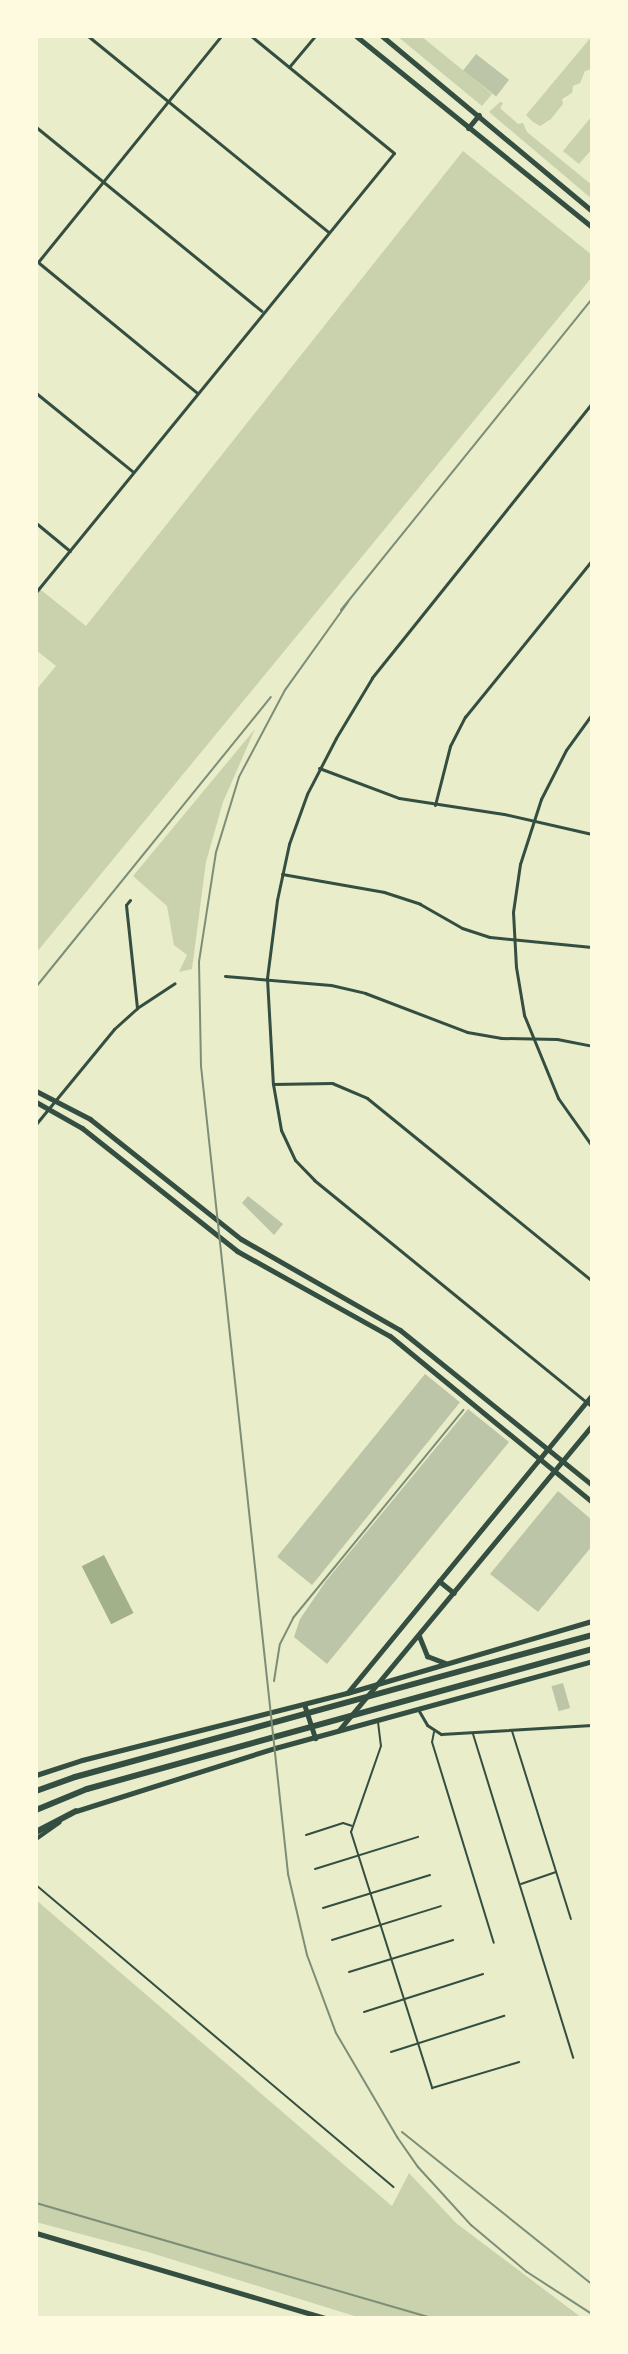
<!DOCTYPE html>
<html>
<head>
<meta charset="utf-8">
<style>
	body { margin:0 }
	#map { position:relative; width:628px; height:2354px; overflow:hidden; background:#e9edc9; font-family:Roboto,sans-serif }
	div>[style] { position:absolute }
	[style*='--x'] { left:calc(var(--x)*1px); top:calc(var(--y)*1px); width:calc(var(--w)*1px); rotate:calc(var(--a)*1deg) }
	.green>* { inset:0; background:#cad2ad }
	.water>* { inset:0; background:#a3b18a; transform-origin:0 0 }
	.building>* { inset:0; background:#bcc5a7; transform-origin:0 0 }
	.service>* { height:2px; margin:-1px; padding:0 1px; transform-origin:1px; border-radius:1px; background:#344e41 }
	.minor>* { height:3px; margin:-1.5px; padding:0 1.5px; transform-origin:1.5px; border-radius:1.5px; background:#344e41 }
	.tertiary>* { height:4px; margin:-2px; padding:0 2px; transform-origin:2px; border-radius:2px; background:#344e41 }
	.secondary>* { height:5px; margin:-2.5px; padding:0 2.5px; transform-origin:2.5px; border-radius:2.5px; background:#344e41 }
	.trunk>* { height:6px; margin:-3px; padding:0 3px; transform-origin:3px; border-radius:3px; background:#344e41 }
	.rail>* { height:2px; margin:-1px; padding:0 1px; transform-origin:1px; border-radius:1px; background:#7c8e77 }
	span { translate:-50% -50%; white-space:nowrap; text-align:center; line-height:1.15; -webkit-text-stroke:8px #fefae0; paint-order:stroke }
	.frame { position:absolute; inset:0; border:38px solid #fefae0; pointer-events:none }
</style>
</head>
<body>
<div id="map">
	<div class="green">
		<div style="clip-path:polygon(397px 36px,421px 36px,492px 94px,482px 106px)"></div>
		<div style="clip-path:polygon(592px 36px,592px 69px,585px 71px,580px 83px,573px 86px,572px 93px,562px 99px,563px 104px,551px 119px,540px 126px,533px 122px,526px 115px)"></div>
		<div style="clip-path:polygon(500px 102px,503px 103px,500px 108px,518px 124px,523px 123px,527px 132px,592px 185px,592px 199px,489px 112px)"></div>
		<div style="clip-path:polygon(592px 116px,592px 149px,579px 164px,563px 151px)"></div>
		<div style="clip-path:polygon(463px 151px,592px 255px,592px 277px,36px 953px,36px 690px,56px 666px,36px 650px,36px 586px,86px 626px)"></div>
		<div style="clip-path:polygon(255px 729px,223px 802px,206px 862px,192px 969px,179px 972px,187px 955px,174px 945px,167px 906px,133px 876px)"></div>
		<div style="clip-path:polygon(36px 1900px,392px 2206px,409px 2173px,456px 2223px,582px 2318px,361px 2318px,148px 2252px,36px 2222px)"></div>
	</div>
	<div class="water">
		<div style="left:104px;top:1555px;width:65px;height:25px;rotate:63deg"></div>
	</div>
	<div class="building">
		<div style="left:476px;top:54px;width:42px;height:21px;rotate:38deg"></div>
		<div style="clip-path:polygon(248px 1196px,283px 1224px,274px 1235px,242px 1203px)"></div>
		<div style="left:425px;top:1374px;width:45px;height:235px;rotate:39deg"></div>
		<div style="clip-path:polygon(468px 1409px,509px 1442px,327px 1664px,294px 1637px,300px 1619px,326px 1581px)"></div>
		<div style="clip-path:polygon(558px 1491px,592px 1520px,592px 1546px,538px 1612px,490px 1574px)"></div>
		<div style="left:563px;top:1683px;width:26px;height:12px;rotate:74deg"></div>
	</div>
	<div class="service">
		<div style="--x:378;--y:1722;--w:24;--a:83"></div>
		<div style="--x:381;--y:1746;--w:91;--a:109.2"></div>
		<div style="--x:351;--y:1832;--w:269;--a:72.4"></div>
		<div style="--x:432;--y:2088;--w:91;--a:-16.6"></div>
		<div style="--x:512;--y:1731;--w:197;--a:72.6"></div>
		<div style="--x:434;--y:1732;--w:10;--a:101"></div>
		<div style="--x:432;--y:1742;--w:210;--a:72.9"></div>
		<div style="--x:473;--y:1734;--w:339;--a:72.8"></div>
		<div style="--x:306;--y:1835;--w:39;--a:-18"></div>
		<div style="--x:343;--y:1823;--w:9;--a:18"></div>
		<div style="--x:315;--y:1869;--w:108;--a:-17.3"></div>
		<div style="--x:521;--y:1884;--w:37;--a:-19"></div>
		<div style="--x:36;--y:1885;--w:468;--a:40.2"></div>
		<div style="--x:323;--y:1908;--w:112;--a:-17.1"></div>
		<div style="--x:332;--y:1940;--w:114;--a:-17.3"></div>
		<div style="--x:349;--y:1972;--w:109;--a:-17.1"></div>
		<div style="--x:364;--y:2012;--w:125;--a:-17.7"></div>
		<div style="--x:391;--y:2052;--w:119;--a:-17.7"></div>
	</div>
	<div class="minor">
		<div style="--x:88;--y:36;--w:310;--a:39.2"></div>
		<div style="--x:289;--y:67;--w:40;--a:-50"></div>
		<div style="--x:36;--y:127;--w:291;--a:39.2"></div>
		<div style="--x:38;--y:262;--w:291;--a:-51"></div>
		<div style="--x:39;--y:263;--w:205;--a:39.4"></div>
		<div style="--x:36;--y:393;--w:124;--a:39.1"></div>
		<div style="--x:592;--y:403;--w:352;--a:128.7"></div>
		<div style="--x:372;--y:678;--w:70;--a:121"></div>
		<div style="--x:336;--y:738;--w:63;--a:117.4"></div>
		<div style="--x:307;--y:794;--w:53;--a:109.8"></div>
		<div style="--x:289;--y:844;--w:57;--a:102.1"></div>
		<div style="--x:277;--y:900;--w:79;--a:97.3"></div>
		<div style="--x:267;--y:978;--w:106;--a:86.8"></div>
		<div style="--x:273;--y:1084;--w:47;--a:80.1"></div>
		<div style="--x:281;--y:1130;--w:33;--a:65"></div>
		<div style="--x:295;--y:1160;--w:28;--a:46"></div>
		<div style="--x:314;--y:1180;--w:359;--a:39.2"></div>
		<div style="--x:36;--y:523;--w:44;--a:39.5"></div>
		<div style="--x:36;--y:592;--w:566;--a:-50.8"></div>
		<div style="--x:394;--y:153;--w:185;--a:-140.7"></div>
		<div style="--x:592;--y:714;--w:44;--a:125.8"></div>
		<div style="--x:566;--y:750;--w:55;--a:117"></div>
		<div style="--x:541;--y:799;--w:68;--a:107.9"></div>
		<div style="--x:520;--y:864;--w:49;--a:98.3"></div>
		<div style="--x:513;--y:912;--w:55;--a:86.9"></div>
		<div style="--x:516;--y:967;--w:49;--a:80.5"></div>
		<div style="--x:524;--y:1015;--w:90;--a:67.7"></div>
		<div style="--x:558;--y:1098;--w:59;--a:54.7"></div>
		<div style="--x:319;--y:768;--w:85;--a:20.6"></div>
		<div style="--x:399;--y:798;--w:106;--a:8.7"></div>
		<div style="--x:504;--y:814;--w:90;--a:12.8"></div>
		<div style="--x:435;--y:805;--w:61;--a:-75.7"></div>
		<div style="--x:450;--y:746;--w:33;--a:-63"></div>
		<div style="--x:465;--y:717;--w:202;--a:-51"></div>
		<div style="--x:282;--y:874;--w:104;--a:10"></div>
		<div style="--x:384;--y:892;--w:38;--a:18"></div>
		<div style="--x:420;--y:904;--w:48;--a:29.7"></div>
		<div style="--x:462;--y:928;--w:29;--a:18"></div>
		<div style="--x:490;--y:937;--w:102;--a:5.6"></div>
		<div style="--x:130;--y:900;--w:6;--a:129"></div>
		<div style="--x:126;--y:905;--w:104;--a:83.9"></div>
		<div style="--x:225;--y:976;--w:106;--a:4.9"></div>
		<div style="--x:331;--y:985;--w:35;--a:13"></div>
		<div style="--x:365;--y:993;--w:109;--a:20.9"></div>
		<div style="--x:467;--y:1032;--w:35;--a:10"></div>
		<div style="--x:501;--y:1038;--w:56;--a:1"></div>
		<div style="--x:557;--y:1039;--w:36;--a:11"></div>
		<div style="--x:273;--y:1084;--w:59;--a:-1"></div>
		<div style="--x:332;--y:1083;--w:38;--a:23"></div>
		<div style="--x:367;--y:1098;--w:290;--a:39.1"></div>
		<div style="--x:36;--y:1124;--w:123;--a:-50.6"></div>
		<div style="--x:114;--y:1029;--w:31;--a:-42"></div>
		<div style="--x:137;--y:1008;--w:45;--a:-33.3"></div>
		<div style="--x:419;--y:1711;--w:16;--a:60"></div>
		<div style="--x:427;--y:1725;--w:17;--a:33"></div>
		<div style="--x:441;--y:1734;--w:151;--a:-3.4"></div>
	</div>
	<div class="tertiary">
		<div style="--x:36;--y:1839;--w:29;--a:-35"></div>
	</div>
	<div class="secondary">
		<div style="--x:356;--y:36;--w:304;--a:39"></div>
		<div style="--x:382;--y:36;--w:273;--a:39.8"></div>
		<div style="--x:468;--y:128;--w:17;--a:-50"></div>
		<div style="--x:36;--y:1091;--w:61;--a:27.4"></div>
		<div style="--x:90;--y:1119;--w:193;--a:38.5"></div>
		<div style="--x:241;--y:1239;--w:183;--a:29.8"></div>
		<div style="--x:400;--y:1330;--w:247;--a:38.9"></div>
		<div style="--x:36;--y:1102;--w:53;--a:29.5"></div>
		<div style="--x:82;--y:1128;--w:198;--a:38.4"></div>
		<div style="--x:237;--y:1251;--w:175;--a:29.1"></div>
		<div style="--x:390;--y:1336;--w:261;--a:39.4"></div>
		<div style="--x:439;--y:1581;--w:19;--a:39"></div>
		<div style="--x:419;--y:1636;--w:22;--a:68"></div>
		<div style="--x:427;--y:1656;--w:19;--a:21"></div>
		<div style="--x:348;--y:1692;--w:384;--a:-50.6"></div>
		<div style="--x:304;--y:1704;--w:36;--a:72"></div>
		<div style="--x:339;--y:1730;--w:396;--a:-50.3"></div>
		<div style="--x:36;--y:1775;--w:48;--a:-18.1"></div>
		<div style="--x:82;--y:1760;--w:273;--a:-14.2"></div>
		<div style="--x:347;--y:1693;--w:255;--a:-16.4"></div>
		<div style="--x:76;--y:1811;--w:209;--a:-17.6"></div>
		<div style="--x:275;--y:1748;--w:329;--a:-15.3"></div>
		<div style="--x:36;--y:2233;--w:301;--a:16.4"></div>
	</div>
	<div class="trunk">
		<div style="--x:36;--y:1791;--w:41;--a:-19.7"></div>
		<div style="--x:75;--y:1777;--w:536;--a:-15.36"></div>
		<div style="--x:36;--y:1810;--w:55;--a:-22.4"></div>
		<div style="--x:87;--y:1789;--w:524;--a:-15.49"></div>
		<div style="--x:36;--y:1832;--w:45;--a:-27.7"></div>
	</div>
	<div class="rail">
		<div style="--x:348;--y:602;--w:108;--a:125.6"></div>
		<div style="--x:285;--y:690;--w:98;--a:117.9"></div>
		<div style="--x:239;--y:777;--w:78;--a:107"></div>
		<div style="--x:216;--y:852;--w:111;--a:98.8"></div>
		<div style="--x:199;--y:962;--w:104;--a:88.9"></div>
		<div style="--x:201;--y:1066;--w:813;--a:83.85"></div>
		<div style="--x:288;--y:1874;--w:83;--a:76.8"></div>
		<div style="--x:307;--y:1955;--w:83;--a:69.6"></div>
		<div style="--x:336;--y:2033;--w:121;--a:59.6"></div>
		<div style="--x:397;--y:2137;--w:37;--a:55"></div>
		<div style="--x:418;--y:2167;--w:79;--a:47.6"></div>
		<div style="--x:471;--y:2225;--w:73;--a:40"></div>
		<div style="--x:527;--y:2272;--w:77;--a:32.9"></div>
		<div style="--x:341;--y:610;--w:400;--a:-51.1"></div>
		<div style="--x:36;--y:987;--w:373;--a:-51"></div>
		<div style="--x:274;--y:1681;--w:37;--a:-81"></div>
		<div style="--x:280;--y:1644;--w:29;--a:-63"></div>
		<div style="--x:293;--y:1618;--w:269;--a:-50.7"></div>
		<div style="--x:402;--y:2132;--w:243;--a:38.7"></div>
		<div style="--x:36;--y:2203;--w:412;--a:16.2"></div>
	</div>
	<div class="frame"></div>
</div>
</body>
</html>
